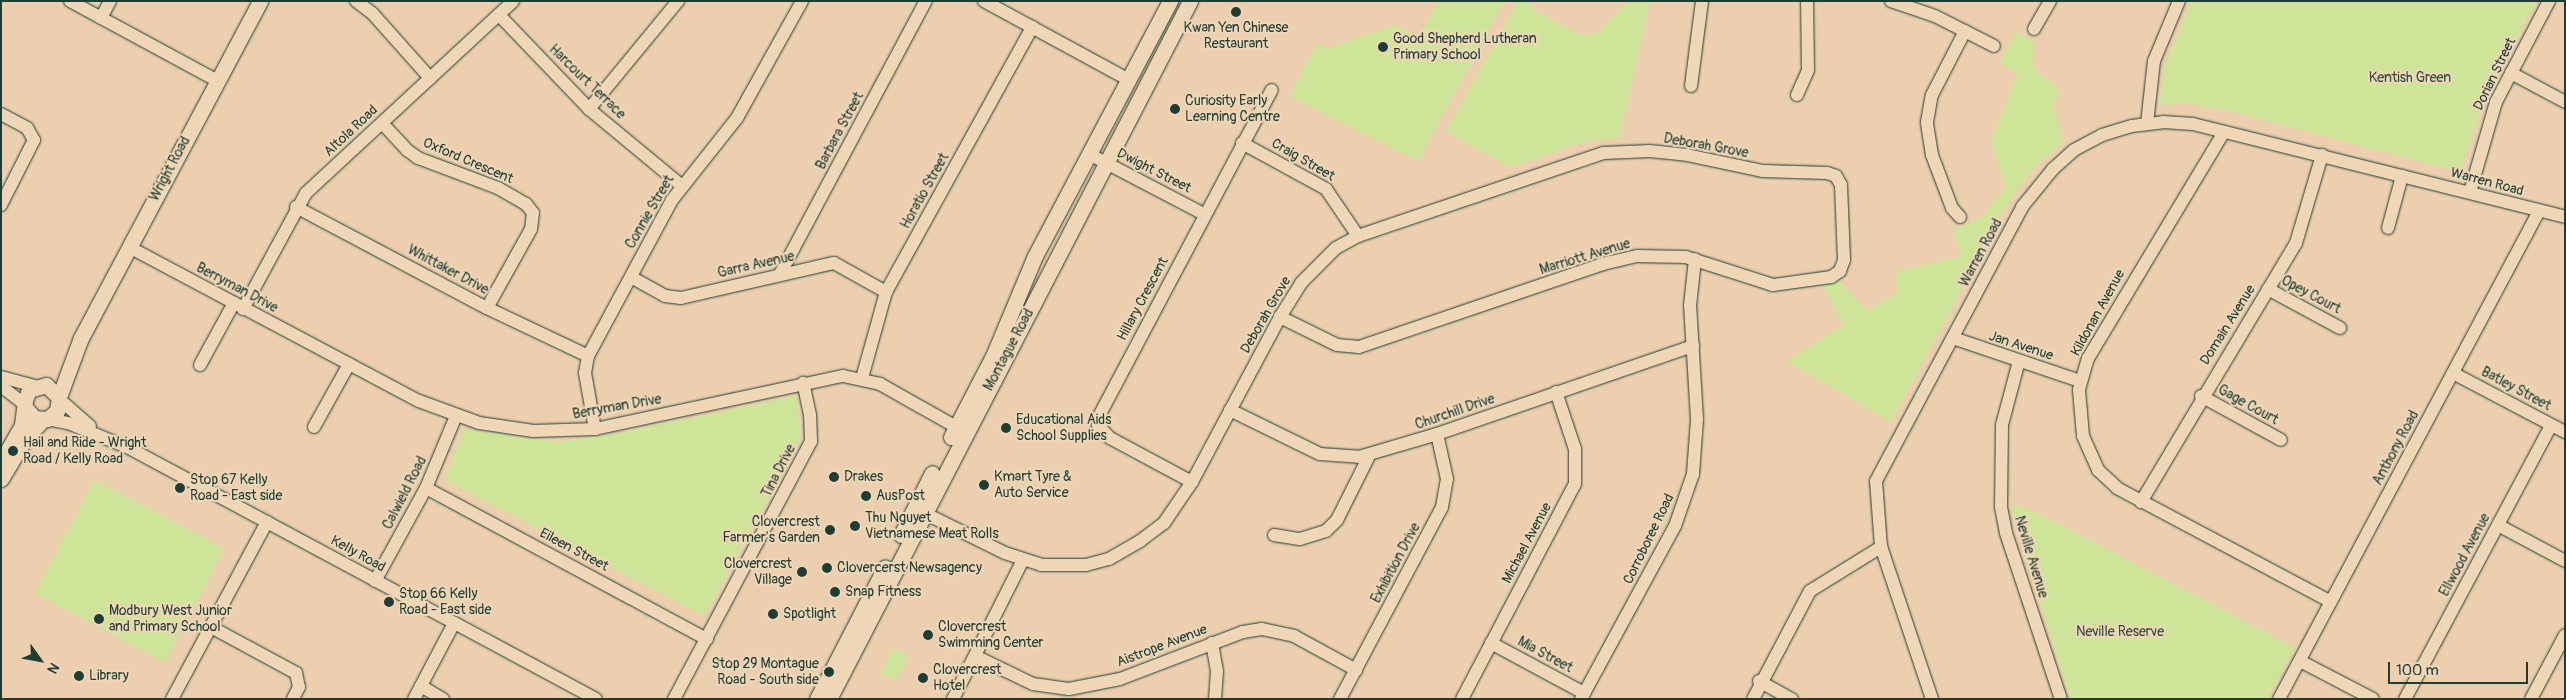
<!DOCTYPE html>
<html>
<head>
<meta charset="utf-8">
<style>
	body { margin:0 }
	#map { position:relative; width:2566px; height:700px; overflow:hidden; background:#ebcfae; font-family:Pangolin,sans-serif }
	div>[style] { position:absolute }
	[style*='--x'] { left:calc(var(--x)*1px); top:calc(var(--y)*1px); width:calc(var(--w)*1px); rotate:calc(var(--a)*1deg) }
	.green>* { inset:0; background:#cde499; transform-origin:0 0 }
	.roads { filter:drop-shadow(0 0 1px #1f3d34) drop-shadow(0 0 1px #1f3d34) }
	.minor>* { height:12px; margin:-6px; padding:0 6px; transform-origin:6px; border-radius:6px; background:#efd6b7 }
	.major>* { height:15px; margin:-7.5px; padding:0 7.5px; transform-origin:7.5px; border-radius:7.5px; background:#efd6b7 }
	.dots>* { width:14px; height:14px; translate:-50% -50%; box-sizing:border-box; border:2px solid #efd6b7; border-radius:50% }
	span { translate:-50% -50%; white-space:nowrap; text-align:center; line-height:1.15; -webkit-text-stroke:4px #efd6b7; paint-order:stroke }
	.poi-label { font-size:14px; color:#1f3d34 }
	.left { translate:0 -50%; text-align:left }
	.right { translate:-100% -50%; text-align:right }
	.street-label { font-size:14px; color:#1f3d34 }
	.park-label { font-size:14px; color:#304e3e }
	.frame { position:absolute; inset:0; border:2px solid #1f3d34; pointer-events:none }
	.north { position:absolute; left:15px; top:635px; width:50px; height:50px; -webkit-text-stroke:4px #efd6b7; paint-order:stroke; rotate:122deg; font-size:14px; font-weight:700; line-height:20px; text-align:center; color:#1f3d34 }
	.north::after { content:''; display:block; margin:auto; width:18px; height:22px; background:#1f3d34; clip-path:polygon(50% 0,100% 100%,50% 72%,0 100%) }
	.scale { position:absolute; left:2388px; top:662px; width:140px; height:22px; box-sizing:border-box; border:2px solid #1f3d34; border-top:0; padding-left:6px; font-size:15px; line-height:18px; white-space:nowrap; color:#1f3d34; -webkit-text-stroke:4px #efd6b7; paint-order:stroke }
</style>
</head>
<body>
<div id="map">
	<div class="green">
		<div style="clip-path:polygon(1439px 1px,1504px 1px,1418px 161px,1290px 96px,1317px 43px,1328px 48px,1396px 25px,1419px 37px)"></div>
		<div style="clip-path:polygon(1518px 1px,1532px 1px,1534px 10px,1578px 34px,1596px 34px,1630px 1px,1650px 1px,1619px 138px,1588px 141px,1510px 167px,1446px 132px)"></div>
		<div style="clip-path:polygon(2192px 1px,2536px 1px,2485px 97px,2460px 172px,2226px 110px,2183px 103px,2160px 105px,2164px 66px)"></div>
		<div style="clip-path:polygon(2016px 32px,2034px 42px,2033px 68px,2060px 90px,2053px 103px,2062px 143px,2034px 168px,2005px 207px,1891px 422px,1787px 361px,1844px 325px,1821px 282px,1837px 279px,1868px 311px,1897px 293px,1897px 271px,1962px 256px,1953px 230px,1982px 217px,2006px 187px,1991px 141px,2018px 73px,2000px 63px)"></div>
		<div style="clip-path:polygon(796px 396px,801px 437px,704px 616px,445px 480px,464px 429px,557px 442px,614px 434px)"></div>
		<div style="left:95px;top:480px;width:147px;height:128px;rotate:28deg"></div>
		<div style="clip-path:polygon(2010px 504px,2044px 516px,2295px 648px,2267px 699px,2070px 699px)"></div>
		<div style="left:894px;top:648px;width:17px;height:28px;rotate:28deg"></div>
	</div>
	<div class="roads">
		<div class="minor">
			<div style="--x:70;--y:1;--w:168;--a:28.4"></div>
			<div style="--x:356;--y:1;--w:21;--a:37"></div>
			<div style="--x:373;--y:14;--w:86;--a:48.3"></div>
			<div style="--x:984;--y:1;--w:165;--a:28.6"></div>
			<div style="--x:1891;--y:1;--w:46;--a:18.8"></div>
			<div style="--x:1935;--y:16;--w:66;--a:27"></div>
			<div style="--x:499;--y:15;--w:130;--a:46.2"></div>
			<div style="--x:589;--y:109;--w:119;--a:39.6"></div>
			<div style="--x:101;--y:18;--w:19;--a:-62"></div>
			<div style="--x:2034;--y:29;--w:32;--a:-60"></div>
			<div style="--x:2511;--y:73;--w:61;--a:28.2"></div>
			<div style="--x:1691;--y:86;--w:86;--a:-82.6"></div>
			<div style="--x:1797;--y:95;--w:27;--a:-66"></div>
			<div style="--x:1808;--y:70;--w:69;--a:-90.8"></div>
			<div style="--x:589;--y:109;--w:140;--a:-50.5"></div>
			<div style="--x:1;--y:114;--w:30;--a:28"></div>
			<div style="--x:27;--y:128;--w:14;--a:60"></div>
			<div style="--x:34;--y:140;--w:73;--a:116.9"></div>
			<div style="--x:382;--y:123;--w:37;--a:47"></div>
			<div style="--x:407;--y:150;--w:14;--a:36"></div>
			<div style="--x:418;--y:158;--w:85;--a:20.6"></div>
			<div style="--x:498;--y:188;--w:32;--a:30"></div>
			<div style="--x:526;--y:204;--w:11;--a:52"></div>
			<div style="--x:533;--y:213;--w:16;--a:97"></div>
			<div style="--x:531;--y:229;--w:90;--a:119.1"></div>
			<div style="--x:2147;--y:124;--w:63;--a:-83.7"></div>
			<div style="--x:2154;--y:61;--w:65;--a:-67.4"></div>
			<div style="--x:2224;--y:132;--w:264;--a:121"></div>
			<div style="--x:2088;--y:358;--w:33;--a:106"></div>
			<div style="--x:2079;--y:390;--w:46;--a:85"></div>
			<div style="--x:2083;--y:436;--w:37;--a:66"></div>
			<div style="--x:2098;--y:470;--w:26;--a:43"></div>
			<div style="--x:2117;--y:488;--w:242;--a:28"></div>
			<div style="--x:1242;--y:143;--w:96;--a:28.7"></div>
			<div style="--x:1326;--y:189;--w:57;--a:55.8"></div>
			<div style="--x:1089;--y:154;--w:130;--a:27.6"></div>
			<div style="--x:2470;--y:192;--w:94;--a:-73.9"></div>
			<div style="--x:2496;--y:102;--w:114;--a:-62.3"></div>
			<div style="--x:296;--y:207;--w:216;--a:27.9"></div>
			<div style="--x:487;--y:308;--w:112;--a:25.4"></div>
			<div style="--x:1960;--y:217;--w:12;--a:-132"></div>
			<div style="--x:1952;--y:208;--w:57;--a:-110.7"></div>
			<div style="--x:1932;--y:155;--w:33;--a:-99"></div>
			<div style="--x:1927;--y:122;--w:27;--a:-80"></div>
			<div style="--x:1932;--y:95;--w:72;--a:-62.7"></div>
			<div style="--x:2388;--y:228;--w:54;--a:-74.9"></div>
			<div style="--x:129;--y:247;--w:328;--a:28"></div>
			<div style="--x:419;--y:401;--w:64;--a:20.1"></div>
			<div style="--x:479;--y:423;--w:55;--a:8.4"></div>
			<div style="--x:533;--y:431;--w:62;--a:-1.8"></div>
			<div style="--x:595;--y:429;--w:254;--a:-12.1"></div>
			<div style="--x:843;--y:376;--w:38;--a:12"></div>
			<div style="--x:880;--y:384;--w:87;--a:29.5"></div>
			<div style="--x:780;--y:274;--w:310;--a:-61.9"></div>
			<div style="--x:631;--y:277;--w:39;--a:29"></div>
			<div style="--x:665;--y:296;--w:16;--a:7"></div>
			<div style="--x:681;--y:298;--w:157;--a:-12.9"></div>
			<div style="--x:834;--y:263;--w:60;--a:29.1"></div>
			<div style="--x:2268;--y:289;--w:82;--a:28.4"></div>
			<div style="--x:243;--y:309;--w:132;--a:-61.5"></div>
			<div style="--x:306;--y:193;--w:282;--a:-42.8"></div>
			<div style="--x:1953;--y:338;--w:134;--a:18.7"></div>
			<div style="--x:2019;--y:361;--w:66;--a:104.9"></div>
			<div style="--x:2002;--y:425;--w:82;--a:90.7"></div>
			<div style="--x:2001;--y:507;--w:26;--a:79"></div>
			<div style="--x:2006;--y:533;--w:175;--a:71.7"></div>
			<div style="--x:200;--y:365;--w:71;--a:-61.3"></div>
			<div style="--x:2453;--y:373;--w:127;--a:27.8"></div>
			<div style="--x:1;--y:377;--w:35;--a:15"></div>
			<div style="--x:862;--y:378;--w:89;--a:-74.4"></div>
			<div style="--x:886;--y:292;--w:303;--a:-61.1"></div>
			<div style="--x:1;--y:386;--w:29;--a:38"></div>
			<div style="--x:2201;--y:396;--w:91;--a:28.8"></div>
			<div style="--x:59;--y:399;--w:41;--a:41.1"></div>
			<div style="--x:1230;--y:410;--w:100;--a:26.1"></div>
			<div style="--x:1320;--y:454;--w:39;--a:4"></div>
			<div style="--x:1359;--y:457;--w:81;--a:-16.4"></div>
			<div style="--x:1437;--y:434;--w:271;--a:-19"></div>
			<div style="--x:47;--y:419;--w:21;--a:11"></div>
			<div style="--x:68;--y:423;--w:66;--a:22.3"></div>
			<div style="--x:129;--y:448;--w:530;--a:28.26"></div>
			<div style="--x:314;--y:427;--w:72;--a:-60.9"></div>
			<div style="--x:595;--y:429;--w:57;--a:-100.1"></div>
			<div style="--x:585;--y:373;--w:17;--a:-80"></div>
			<div style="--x:588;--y:356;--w:177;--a:-61.7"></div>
			<div style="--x:672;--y:200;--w:105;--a:-51.6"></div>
			<div style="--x:737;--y:118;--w:134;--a:-60.9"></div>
			<div style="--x:1192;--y:482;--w:93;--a:-151.8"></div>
			<div style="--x:1110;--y:438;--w:18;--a:-133"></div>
			<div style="--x:1098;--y:425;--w:7;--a:-90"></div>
			<div style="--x:1098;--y:418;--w:371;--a:-62.1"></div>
			<div style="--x:426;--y:488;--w:319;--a:28.3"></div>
			<div style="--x:2141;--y:502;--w:302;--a:-59.1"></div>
			<div style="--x:2296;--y:243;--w:92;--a:-73.5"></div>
			<div style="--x:924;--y:513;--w:90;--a:26.3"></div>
			<div style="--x:1005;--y:553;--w:38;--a:18"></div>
			<div style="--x:1041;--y:565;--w:45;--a:0"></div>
			<div style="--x:1086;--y:565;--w:24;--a:-15"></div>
			<div style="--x:1109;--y:559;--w:36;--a:-30"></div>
			<div style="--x:1140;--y:541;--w:30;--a:-37"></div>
			<div style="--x:1164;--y:523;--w:50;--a:-55.7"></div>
			<div style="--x:1192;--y:482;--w:187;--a:-61.9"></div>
			<div style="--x:1280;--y:317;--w:40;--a:-58"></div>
			<div style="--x:1301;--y:283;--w:49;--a:-45"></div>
			<div style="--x:1336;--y:248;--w:25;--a:-29"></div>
			<div style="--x:1358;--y:236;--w:259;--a:-18.7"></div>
			<div style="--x:1603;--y:153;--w:47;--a:-2.4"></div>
			<div style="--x:1650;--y:151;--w:37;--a:6"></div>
			<div style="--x:1687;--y:155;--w:78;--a:11.9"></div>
			<div style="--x:1763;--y:171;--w:64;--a:1.8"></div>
			<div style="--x:1827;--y:173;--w:9;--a:18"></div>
			<div style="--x:1836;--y:176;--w:10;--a:61"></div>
			<div style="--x:1841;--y:185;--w:75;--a:87.7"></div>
			<div style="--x:1844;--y:260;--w:12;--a:110"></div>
			<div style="--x:1840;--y:271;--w:11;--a:146"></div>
			<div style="--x:1831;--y:277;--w:59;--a:172.1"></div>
			<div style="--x:1773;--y:285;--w:91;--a:-162.2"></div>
			<div style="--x:1686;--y:257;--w:49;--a:-178.8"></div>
			<div style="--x:1637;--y:256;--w:35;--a:167"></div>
			<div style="--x:1603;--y:264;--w:258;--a:161.2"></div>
			<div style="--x:1359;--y:347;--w:22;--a:-175"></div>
			<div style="--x:1337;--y:345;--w:64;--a:-153.8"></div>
			<div style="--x:2498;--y:525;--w:76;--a:28.2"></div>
			<div style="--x:1274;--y:535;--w:26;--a:9"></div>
			<div style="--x:1300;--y:539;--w:27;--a:-17"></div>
			<div style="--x:1326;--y:531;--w:16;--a:-45"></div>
			<div style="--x:1337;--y:520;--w:72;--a:-63.4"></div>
			<div style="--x:375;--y:581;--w:106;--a:-61.3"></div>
			<div style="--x:426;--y:488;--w:78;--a:-67.4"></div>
			<div style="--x:211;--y:627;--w:97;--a:28.4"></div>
			<div style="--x:296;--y:673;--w:14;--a:78"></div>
			<div style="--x:299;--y:687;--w:13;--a:117"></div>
			<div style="--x:1212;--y:643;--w:28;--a:80"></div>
			<div style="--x:1217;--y:671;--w:28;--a:94"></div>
			<div style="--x:1491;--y:643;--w:106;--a:28.3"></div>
			<div style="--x:975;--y:656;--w:64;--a:25.8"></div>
			<div style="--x:1033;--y:684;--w:36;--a:8"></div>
			<div style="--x:1069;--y:689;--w:52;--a:-11.1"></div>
			<div style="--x:1120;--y:679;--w:132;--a:-20.9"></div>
			<div style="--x:1243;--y:632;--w:19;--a:-9"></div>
			<div style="--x:1262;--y:629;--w:33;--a:12"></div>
			<div style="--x:1294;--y:636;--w:71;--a:28.7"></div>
			<div style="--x:2300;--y:661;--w:82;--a:27.5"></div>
			<div style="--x:1759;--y:681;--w:38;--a:29"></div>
			<div style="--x:421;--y:686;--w:26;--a:31"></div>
			<div style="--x:172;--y:699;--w:201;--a:-61.8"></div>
			<div style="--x:414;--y:699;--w:86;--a:-62.2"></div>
			<div style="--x:674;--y:699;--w:292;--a:-62"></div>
			<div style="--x:811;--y:441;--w:26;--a:-92"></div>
			<div style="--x:810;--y:415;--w:33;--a:-102"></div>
			<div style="--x:953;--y:699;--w:156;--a:-63.3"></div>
			<div style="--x:1340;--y:699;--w:217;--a:-62"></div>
			<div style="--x:1442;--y:507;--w:28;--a:-80"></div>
			<div style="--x:1447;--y:479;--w:46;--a:-102.5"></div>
			<div style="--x:1462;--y:699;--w:243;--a:-62.3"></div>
			<div style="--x:1575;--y:484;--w:35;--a:-90"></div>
			<div style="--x:1575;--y:449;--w:60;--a:-108.4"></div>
			<div style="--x:1581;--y:699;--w:197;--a:-61.5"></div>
			<div style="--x:1675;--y:526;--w:55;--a:-70.9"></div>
			<div style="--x:1693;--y:474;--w:55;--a:-85.8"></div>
			<div style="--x:1697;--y:419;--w:113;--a:-93.5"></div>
			<div style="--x:1690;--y:306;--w:47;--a:-83.9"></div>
			<div style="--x:1753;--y:699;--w:122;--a:-62.2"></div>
			<div style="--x:1810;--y:591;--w:84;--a:-31.8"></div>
			<div style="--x:1932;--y:699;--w:160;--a:-108.5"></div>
			<div style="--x:1881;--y:547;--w:66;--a:-94.3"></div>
			<div style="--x:1876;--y:481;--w:310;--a:-61.9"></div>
			<div style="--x:2022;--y:207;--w:49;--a:-50.8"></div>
			<div style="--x:2053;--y:169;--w:28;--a:-42"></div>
			<div style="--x:2074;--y:150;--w:32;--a:-28"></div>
			<div style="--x:2102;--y:135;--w:31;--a:-17"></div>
			<div style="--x:2132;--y:126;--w:31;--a:-7"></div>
			<div style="--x:2163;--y:122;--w:30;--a:4"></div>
			<div style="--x:2193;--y:124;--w:383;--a:14"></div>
			<div style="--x:2279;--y:699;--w:553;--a:-61.95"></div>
			<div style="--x:2405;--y:699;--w:310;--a:-61.9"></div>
			<div style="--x:2531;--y:699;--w:72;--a:-62"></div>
		</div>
		<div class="major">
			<div style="--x:59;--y:397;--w:63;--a:-69.6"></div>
			<div style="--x:81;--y:338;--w:382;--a:-62"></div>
			<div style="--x:951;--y:437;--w:93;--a:-62.6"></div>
			<div style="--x:994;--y:354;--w:106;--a:-67.3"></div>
			<div style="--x:1035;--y:256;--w:289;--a:-62.1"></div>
			<div style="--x:1;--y:462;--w:43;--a:-60.4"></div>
			<div style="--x:22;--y:425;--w:25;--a:-83"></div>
			<div style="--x:25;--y:400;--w:11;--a:-68"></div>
			<div style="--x:29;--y:390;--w:18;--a:-16"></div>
			<div style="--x:46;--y:385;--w:18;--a:43"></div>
			<div style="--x:59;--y:397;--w:14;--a:98"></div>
			<div style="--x:57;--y:411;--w:13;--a:141"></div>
			<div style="--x:47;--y:419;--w:13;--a:-176"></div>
			<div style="--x:34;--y:418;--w:14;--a:-129"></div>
			<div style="--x:1;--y:479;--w:47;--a:-59"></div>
			<div style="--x:25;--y:439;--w:26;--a:-47"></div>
			<div style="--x:901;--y:535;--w:69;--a:-63.4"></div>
			<div style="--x:817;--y:699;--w:148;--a:-62.7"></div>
			<div style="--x:829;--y:699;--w:786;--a:-62.65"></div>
		</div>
	</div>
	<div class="dots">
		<div style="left:1236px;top:12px;background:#1f3d34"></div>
		<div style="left:1383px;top:47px;background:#1f3d34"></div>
		<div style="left:1175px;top:109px;background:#1f3d34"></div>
		<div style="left:1006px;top:428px;background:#1f3d34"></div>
		<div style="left:13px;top:451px;background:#1f3d34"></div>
		<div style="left:834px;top:477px;background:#1f3d34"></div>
		<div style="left:984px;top:485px;background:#1f3d34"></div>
		<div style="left:180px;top:488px;background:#1f3d34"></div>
		<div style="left:866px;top:496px;background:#1f3d34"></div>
		<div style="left:855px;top:526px;background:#1f3d34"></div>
		<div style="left:830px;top:530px;background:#1f3d34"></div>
		<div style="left:827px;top:568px;background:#1f3d34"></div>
		<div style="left:802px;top:572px;background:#1f3d34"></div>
		<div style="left:835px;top:592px;background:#1f3d34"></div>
		<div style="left:389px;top:602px;background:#1f3d34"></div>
		<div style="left:773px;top:614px;background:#1f3d34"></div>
		<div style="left:99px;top:619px;background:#1f3d34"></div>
		<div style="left:928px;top:635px;background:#1f3d34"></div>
		<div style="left:829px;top:672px;background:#1f3d34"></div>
		<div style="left:79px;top:676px;background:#1f3d34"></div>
		<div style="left:923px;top:678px;background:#1f3d34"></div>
	</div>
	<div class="poi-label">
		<span style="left:1236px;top:36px">Kwan Yen Chinese<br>Restaurant</span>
		<span class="left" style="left:1393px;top:47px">Good Shepherd Lutheran<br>Primary School</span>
		<span class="left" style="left:1185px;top:109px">Curiosity Early<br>Learning Centre</span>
		<span class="left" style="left:1016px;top:428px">Educational Aids<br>School Supplies</span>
		<span class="left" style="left:23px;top:451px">Hail and Ride - Wright<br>Road / Kelly Road</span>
		<span class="left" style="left:844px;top:477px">Drakes</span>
		<span class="left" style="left:994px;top:485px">Kmart Tyre &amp;<br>Auto Service</span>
		<span class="left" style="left:190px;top:488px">Stop 67 Kelly<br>Road - East side</span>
		<span class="left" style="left:876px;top:496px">AusPost</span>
		<span class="left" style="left:865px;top:526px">Thu Nguyet<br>Vietnamese Meat Rolls</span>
		<span class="right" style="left:820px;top:530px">Clovercrest<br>Farmer's Garden</span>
		<span class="right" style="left:792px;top:572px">Clovercrest<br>Village</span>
		<span class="left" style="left:837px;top:568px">Clovercerst Newsagency</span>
		<span class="left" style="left:845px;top:592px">Snap Fitness</span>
		<span class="left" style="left:399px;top:602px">Stop 66 Kelly<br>Road - East side</span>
		<span class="left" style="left:109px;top:619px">Modbury West Junior<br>and Primary School</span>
		<span class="left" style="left:783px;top:614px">Spotlight</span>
		<span class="left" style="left:938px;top:635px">Clovercrest<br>Swimming Center</span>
		<span class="right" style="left:819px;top:672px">Stop 29 Montague<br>Road - South side</span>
		<span class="left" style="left:933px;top:678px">Clovercrest<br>Hotel</span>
		<span class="left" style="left:89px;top:676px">Library</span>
	</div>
	<div class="street-label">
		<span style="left:2495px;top:74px;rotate:-64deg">Dorian Street</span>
		<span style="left:587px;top:82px;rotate:44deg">Harcourt Terrace</span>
		<span style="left:351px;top:131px;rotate:-43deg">Altola Road</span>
		<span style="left:840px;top:131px;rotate:-62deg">Barbara Street</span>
		<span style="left:1706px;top:146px;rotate:10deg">Deborah Grove</span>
		<span style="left:1303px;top:160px;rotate:30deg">Craig Street</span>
		<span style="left:468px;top:161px;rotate:23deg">Oxford Crescent</span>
		<span style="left:170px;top:169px;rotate:-62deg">Wright Road</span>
		<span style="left:1154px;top:171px;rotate:27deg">Dwight Street</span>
		<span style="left:2487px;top:182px;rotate:15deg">Warren Road</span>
		<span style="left:925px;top:191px;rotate:-61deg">Horatio Street</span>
		<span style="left:650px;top:212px;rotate:-60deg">Connie Street</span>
		<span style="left:1981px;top:253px;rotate:-62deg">Warren Road</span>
		<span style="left:1585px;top:257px;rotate:-17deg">Marriott Avenue</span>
		<span style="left:756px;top:265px;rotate:-13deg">Garra Avenue</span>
		<span style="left:448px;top:270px;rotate:28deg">Whittaker Drive</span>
		<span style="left:237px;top:288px;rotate:28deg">Berryman Drive</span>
		<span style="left:2311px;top:295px;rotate:28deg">Opey Court</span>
		<span style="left:1143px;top:299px;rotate:-62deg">Hillary Crescent</span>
		<span style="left:2098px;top:313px;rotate:-61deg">Kildonan Avenue</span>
		<span style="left:1266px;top:315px;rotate:-60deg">Deborah Grove</span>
		<span style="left:2228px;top:325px;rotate:-58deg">Domain Avenue</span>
		<span style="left:2021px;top:346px;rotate:18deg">Jan Avenue</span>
		<span style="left:1009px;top:350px;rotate:-62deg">Montague Road</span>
		<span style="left:2516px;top:389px;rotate:28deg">Batley Street</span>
		<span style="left:2248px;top:405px;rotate:29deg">Gage Court</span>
		<span style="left:617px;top:407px;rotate:-10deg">Berryman Drive</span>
		<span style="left:1455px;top:412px;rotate:-19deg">Churchill Drive</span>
		<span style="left:2396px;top:448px;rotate:-62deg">Anthony Road</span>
		<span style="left:779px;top:471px;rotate:-63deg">Tina Drive</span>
		<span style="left:405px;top:493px;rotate:-63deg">Calwield Road</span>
		<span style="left:1649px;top:539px;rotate:-64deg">Corroboree Road</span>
		<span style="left:1527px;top:543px;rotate:-62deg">Michael Avenue</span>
		<span style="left:574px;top:550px;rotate:28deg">Eileen Street</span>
		<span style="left:358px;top:554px;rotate:29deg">Kelly Road</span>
		<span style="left:2465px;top:555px;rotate:-62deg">Ellwood Avenue</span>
		<span style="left:2031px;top:557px;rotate:73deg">Neville Avenue</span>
		<span style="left:1396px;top:563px;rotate:-62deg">Exhibition Drive</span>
		<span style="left:1162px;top:646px;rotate:-21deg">Aistrope Avenue</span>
		<span style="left:1545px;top:655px;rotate:28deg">Mia Street</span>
	</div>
	<div class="park-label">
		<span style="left:2410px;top:78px">Kentish Green</span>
		<span style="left:2120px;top:632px">Neville Reserve</span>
	</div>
	<div class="frame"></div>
	<div class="north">N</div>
	<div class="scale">100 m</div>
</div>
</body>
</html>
